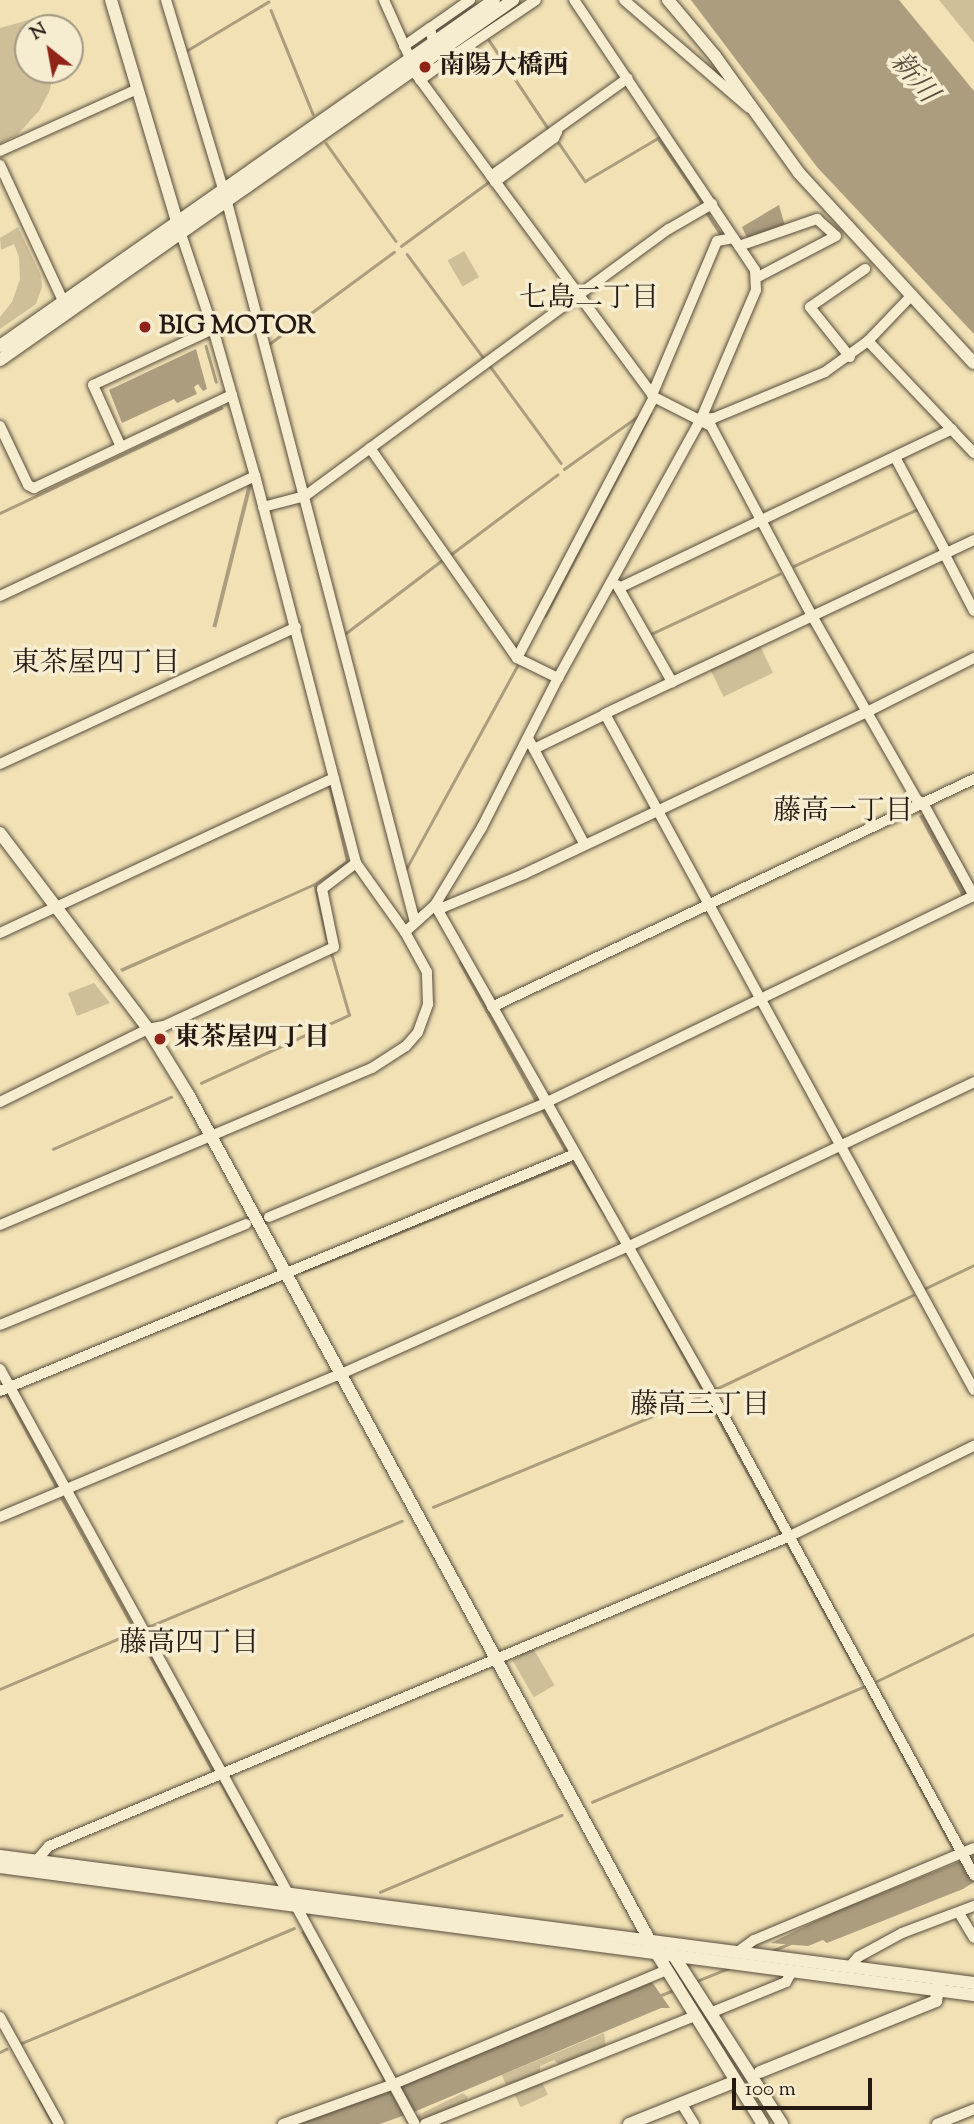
<!DOCTYPE html>
<html>
<head>
<meta charset="utf-8">
<style>
	body { margin:0 }
	#map { position:relative; width:974px; height:2124px; overflow:hidden; background:#f1e1b5; font-family:"Sorts Mill Goudy","Noto Serif JP",serif }
	div>[style] { position:absolute }
	[style*='--x'] { left:calc(var(--x)*1px); top:calc(var(--y)*1px); width:calc(var(--w)*1px); rotate:calc(var(--a)*1deg) }
	.green>* { inset:0; background:#cebf99; transform-origin:0 0 }
	.water>* { inset:0; background:#ab9d7e; transform-origin:0 0 }
	.stream>* { height:2.5px; margin:-1.25px; padding:0 1.25px; transform-origin:1.25px; border-radius:1.25px; background:#ab9d7e }
	.roads { filter:drop-shadow(0 0 2px #574c3c) drop-shadow(0 0 2px #574c3c) }
	.minor>* { height:10px; margin:-5px; padding:0 5px; transform-origin:5px; border-radius:5px; background:#f6eccf }
	.tertiary>* { height:12px; margin:-6px; padding:0 6px; transform-origin:6px; border-radius:6px; background:#f6eccf }
	.dots>* { width:19px; height:19px; translate:-50% -50%; box-sizing:border-box; border:4px solid #f6eccf; border-radius:50% }
	span { translate:-50% -50%; white-space:nowrap; text-align:center; line-height:1.15; -webkit-text-stroke:7px #f6eccf; paint-order:stroke }
	.poi-label { font-size:26px; color:#241a13; font-weight:700 }
	.left { translate:0 -50%; text-align:left }
	.water-label { font-size:28px; color:#5a4e3e; font-style:italic }
	.neighbourhood-label { font-size:28px; color:#241a13 }
	.north { position:absolute; left:14px; top:14px; width:70px; height:70px; box-sizing:border-box; background:#f6eccf; border:2px solid #a29884; border-radius:50%; rotate:329deg; font-size:19px; font-weight:700; line-height:28px; text-align:center; color:#241a13 }
	.north::after { content:''; display:block; margin:auto; width:24px; height:32px; background:#8f2418; clip-path:polygon(50% 0,100% 100%,50% 72%,0 100%) }
	.scale { position:absolute; left:732px; top:2078px; width:140px; height:32px; box-sizing:border-box; border:4px solid #241a13; border-top:0; padding-left:9px; font-size:21px; line-height:24px; white-space:nowrap; color:#241a13; -webkit-text-stroke:5px #f6eccf; paint-order:stroke }
</style>
</head>
<body>
<div id="map">
	<div class="green">
		<div style="clip-path:polygon(939px 0,974px 0,974px 43px)"></div>
		<div style="clip-path:polygon(47px 15px,52px 28px,28px 28px,28px 70px,55px 70px,49px 92px,39px 111px,18px 134px,0 144px,0 28px)"></div>
		<div style="clip-path:polygon(18px 227px,41px 276px,42px 287px,36px 304px,0 329px,0 317px,12px 302px,20px 279px,19px 257px,14px 244px,1px 250px,0 238px)"></div>
		<div style="left:464px;top:251px;width:30px;height:19px;rotate:60deg"></div>
		<div style="left:759px;top:644px;width:32px;height:55px;rotate:64deg"></div>
		<div style="clip-path:polygon(94px 983px,110px 1003px,77px 1016px,68px 993px)"></div>
		<div style="left:533px;top:1648px;width:43px;height:24px;rotate:60deg"></div>
		<div style="clip-path:polygon(604px 2033px,606px 2048px,560px 2065px,554px 2060px,540px 2066px,540px 2073px,506px 2085px,502px 2075px)"></div>
		<div style="left:542px;top:2082px;width:14px;height:30px;rotate:65deg"></div>
		<div style="clip-path:polygon(463px 2093px,468px 2097px,466px 2102px,424px 2121px,416px 2116px)"></div>
	</div>
	<div class="water">
		<div style="clip-path:polygon(691px 0,899px 0,974px 91px,974px 334px,817px 167px)"></div>
		<div style="clip-path:polygon(779px 205px,785px 226px,747px 238px,742px 227px)"></div>
		<div style="clip-path:polygon(196px 349px,207px 389px,203px 391px,198px 384px,194px 387px,197px 394px,177px 403px,174px 399px,122px 423px,109px 390px)"></div>
		<div style="left:248px;top:484px;width:4px;height:147px;rotate:14deg"></div>
		<div style="clip-path:polygon(328px 785px,331px 786px,349px 864px,315px 886px,122px 972px,120px 969px,315px 883px,346px 861px)"></div>
		<div style="clip-path:polygon(923px 814px,968px 895px,963px 898px,919px 816px)"></div>
		<div style="clip-path:polygon(974px 1856px,974px 1882px,963px 1889px,827px 1943px,823px 1940px,808px 1946px,771px 1943px,834px 1912px)"></div>
		<div style="clip-path:polygon(652px 1982px,670px 2008px,661px 2008px,416px 2111px,380px 2124px,298px 2124px,399px 2087px)"></div>
	</div>
	<div class="stream">
		<div style="--x:271;--y:10;--w:112;--a:68"></div>
		<div style="--x:489;--y:40;--w:106;--a:56.2"></div>
		<div style="--x:186;--y:51;--w:96;--a:-30.9"></div>
		<div style="--x:326;--y:143;--w:120;--a:54.5"></div>
		<div style="--x:559;--y:143;--w:46;--a:55.6"></div>
		<div style="--x:585;--y:181;--w:85;--a:-30.5"></div>
		<div style="--x:658;--y:138;--w:78;--a:55.5"></div>
		<div style="--x:707;--y:213;--w:27;--a:57"></div>
		<div style="--x:401;--y:246;--w:107;--a:-36.2"></div>
		<div style="--x:407;--y:254;--w:128;--a:53.6"></div>
		<div style="--x:269;--y:344;--w:155;--a:-36.4"></div>
		<div style="--x:206;--y:346;--w:37;--a:74"></div>
		<div style="--x:490;--y:366;--w:120;--a:53.8"></div>
		<div style="--x:564;--y:469;--w:90;--a:-35.5"></div>
		<div style="--x:0;--y:513;--w:245;--a:-25.4"></div>
		<div style="--x:450;--y:555;--w:134;--a:-36.8"></div>
		<div style="--x:794;--y:566;--w:136;--a:-24.7"></div>
		<div style="--x:545;--y:616;--w:228;--a:-62.5"></div>
		<div style="--x:346;--y:633;--w:119;--a:-37.2"></div>
		<div style="--x:649;--y:635;--w:144;--a:-25.1"></div>
		<div style="--x:406;--y:869;--w:231;--a:-61.3"></div>
		<div style="--x:315;--y:884;--w:56;--a:77.7"></div>
		<div style="--x:460;--y:962;--w:160;--a:61.2"></div>
		<div style="--x:201;--y:1083;--w:163;--a:-24.7"></div>
		<div style="--x:349;--y:1015;--w:65;--a:-106.2"></div>
		<div style="--x:542;--y:1109;--w:46;--a:60.1"></div>
		<div style="--x:53;--y:1149;--w:129;--a:-23.8"></div>
		<div style="--x:573;--y:1162;--w:63;--a:58.6"></div>
		<div style="--x:302;--y:1272;--w:288;--a:-22.2"></div>
		<div style="--x:924;--y:1289;--w:55;--a:-25.6"></div>
		<div style="--x:654;--y:1302;--w:99;--a:61.1"></div>
		<div style="--x:190;--y:1318;--w:91;--a:-22.6"></div>
		<div style="--x:716;--y:1389;--w:218;--a:-25.5"></div>
		<div style="--x:0;--y:1396;--w:7;--a:-27"></div>
		<div style="--x:6;--y:1393;--w:106;--a:61.7"></div>
		<div style="--x:709;--y:1402;--w:149;--a:61.2"></div>
		<div style="--x:62;--y:1498;--w:143;--a:61.1"></div>
		<div style="--x:433;--y:1507;--w:288;--a:-22.5"></div>
		<div style="--x:787;--y:1544;--w:153;--a:61.1"></div>
		<div style="--x:148;--y:1627;--w:275;--a:-22.7"></div>
		<div style="--x:141;--y:1639;--w:148;--a:61.4"></div>
		<div style="--x:877;--y:1681;--w:108;--a:-25.9"></div>
		<div style="--x:0;--y:1689;--w:142;--a:-23.1"></div>
		<div style="--x:869;--y:1693;--w:174;--a:61.5"></div>
		<div style="--x:221;--y:1783;--w:107;--a:61"></div>
		<div style="--x:592;--y:1802;--w:294;--a:-23"></div>
		<div style="--x:380;--y:1892;--w:197;--a:-23"></div>
		<div style="--x:303;--y:1932;--w:171;--a:61"></div>
		<div style="--x:772;--y:1951;--w:21;--a:-23"></div>
		<div style="--x:697;--y:1981;--w:35;--a:-22"></div>
		<div style="--x:661;--y:1995;--w:14;--a:-21"></div>
		<div style="--x:22;--y:2043;--w:295;--a:-22.9"></div>
		<div style="--x:0;--y:2052;--w:7;--a:-27"></div>
		<div style="--x:30;--y:2081;--w:49;--a:61.9"></div>
	</div>
	<div class="roads">
		<div class="minor">
			<div style="--x:166;--y:0;--w:211;--a:73.2"></div>
			<div style="--x:227;--y:202;--w:744;--a:75.37"></div>
			<div style="--x:384;--y:0;--w:64;--a:65.9"></div>
			<div style="--x:624;--y:0;--w:165;--a:40.8"></div>
			<div style="--x:433;--y:42;--w:14;--a:-102"></div>
			<div style="--x:430;--y:28;--w:49;--a:-35"></div>
			<div style="--x:404;--y:46;--w:32;--a:-35"></div>
			<div style="--x:435;--y:54;--w:18;--a:6"></div>
			<div style="--x:453;--y:56;--w:100;--a:-34"></div>
			<div style="--x:413;--y:70;--w:406;--a:53.6"></div>
			<div style="--x:654;--y:397;--w:64;--a:27"></div>
			<div style="--x:711;--y:426;--w:213;--a:62"></div>
			<div style="--x:811;--y:614;--w:214;--a:60.3"></div>
			<div style="--x:917;--y:800;--w:7;--a:27"></div>
			<div style="--x:923;--y:803;--w:106;--a:61.3"></div>
			<div style="--x:420;--y:80;--w:41;--a:-36"></div>
			<div style="--x:0;--y:151;--w:150;--a:-24.3"></div>
			<div style="--x:0;--y:165;--w:150;--a:65.1"></div>
			<div style="--x:491;--y:176;--w:168;--a:-35.6"></div>
			<div style="--x:495;--y:182;--w:74;--a:-36.7"></div>
			<div style="--x:554;--y:138;--w:7;--a:-63"></div>
			<div style="--x:739;--y:246;--w:83;--a:-19.1"></div>
			<div style="--x:817;--y:219;--w:25;--a:42"></div>
			<div style="--x:836;--y:236;--w:90;--a:152.3"></div>
			<div style="--x:868;--y:341;--w:154;--a:46.6"></div>
			<div style="--x:850;--y:357;--w:64;--a:-128.7"></div>
			<div style="--x:810;--y:307;--w:67;--a:-34.6"></div>
			<div style="--x:652;--y:395;--w:167;--a:-67.1"></div>
			<div style="--x:717;--y:241;--w:17;--a:-10"></div>
			<div style="--x:701;--y:419;--w:13;--a:-4"></div>
			<div style="--x:714;--y:418;--w:120;--a:-22.5"></div>
			<div style="--x:825;--y:372;--w:53;--a:-35.8"></div>
			<div style="--x:868;--y:341;--w:64;--a:-46.3"></div>
			<div style="--x:0;--y:426;--w:65;--a:64.6"></div>
			<div style="--x:28;--y:485;--w:7;--a:27"></div>
			<div style="--x:34;--y:488;--w:219;--a:-25.2"></div>
			<div style="--x:121;--y:447;--w:68;--a:-114.3"></div>
			<div style="--x:93;--y:385;--w:132;--a:-25"></div>
			<div style="--x:370;--y:448;--w:256;--a:55"></div>
			<div style="--x:517;--y:658;--w:46;--a:26"></div>
			<div style="--x:895;--y:457;--w:108;--a:61.8"></div>
			<div style="--x:263;--y:507;--w:43;--a:-14.7"></div>
			<div style="--x:305;--y:496;--w:451;--a:-36.3"></div>
			<div style="--x:669;--y:229;--w:50;--a:-30.2"></div>
			<div style="--x:974;--y:540;--w:408;--a:154.8"></div>
			<div style="--x:605;--y:714;--w:770;--a:61.37"></div>
			<div style="--x:944;--y:553;--w:65;--a:62.7"></div>
			<div style="--x:617;--y:585;--w:112;--a:60.4"></div>
			<div style="--x:619;--y:588;--w:369;--a:-25.5"></div>
			<div style="--x:0;--y:596;--w:282;--a:-25.2"></div>
			<div style="--x:517;--y:658;--w:295;--a:-62.3"></div>
			<div style="--x:528;--y:738;--w:121;--a:62"></div>
			<div style="--x:534;--y:749;--w:80;--a:-25.9"></div>
			<div style="--x:0;--y:764;--w:326;--a:-24.8"></div>
			<div style="--x:435;--y:905;--w:556;--a:60.49"></div>
			<div style="--x:709;--y:1389;--w:554;--a:61.4"></div>
			<div style="--x:435;--y:905;--w:9;--a:13"></div>
			<div style="--x:444;--y:907;--w:87;--a:-22.4"></div>
			<div style="--x:524;--y:874;--w:379;--a:-25.3"></div>
			<div style="--x:867;--y:712;--w:120;--a:-26.8"></div>
			<div style="--x:405;--y:932;--w:40;--a:-42"></div>
			<div style="--x:435;--y:905;--w:91;--a:-58.9"></div>
			<div style="--x:482;--y:827;--w:167;--a:-63"></div>
			<div style="--x:558;--y:678;--w:296;--a:-61.1"></div>
			<div style="--x:701;--y:419;--w:140;--a:-66.9"></div>
			<div style="--x:756;--y:290;--w:20;--a:-93"></div>
			<div style="--x:755;--y:270;--w:325;--a:-123.8"></div>
			<div style="--x:0;--y:933;--w:368;--a:-24.9"></div>
			<div style="--x:492;--y:1007;--w:533;--a:-25.32"></div>
			<div style="--x:0;--y:1102;--w:165;--a:-26.3"></div>
			<div style="--x:148;--y:1029;--w:16;--a:-11"></div>
			<div style="--x:164;--y:1026;--w:187;--a:-24.9"></div>
			<div style="--x:334;--y:947;--w:59;--a:-101.7"></div>
			<div style="--x:322;--y:889;--w:43;--a:-37.4"></div>
			<div style="--x:269;--y:1217;--w:299;--a:-22.4"></div>
			<div style="--x:545;--y:1103;--w:476;--a:-25.8"></div>
			<div style="--x:0;--y:1225;--w:404;--a:-22.9"></div>
			<div style="--x:372;--y:1068;--w:40;--a:-32.9"></div>
			<div style="--x:406;--y:1046;--w:18;--a:-49"></div>
			<div style="--x:418;--y:1032;--w:30;--a:-70"></div>
			<div style="--x:428;--y:1004;--w:32;--a:-92"></div>
			<div style="--x:427;--y:972;--w:46;--a:-118.8"></div>
			<div style="--x:405;--y:932;--w:85;--a:-125.4"></div>
			<div style="--x:356;--y:863;--w:400;--a:-104.6"></div>
			<div style="--x:255;--y:476;--w:153;--a:-105.9"></div>
			<div style="--x:213;--y:329;--w:100;--a:-108.6"></div>
			<div style="--x:0;--y:1325;--w:266;--a:-22.3"></div>
			<div style="--x:0;--y:1369;--w:598;--a:61.21"></div>
			<div style="--x:0;--y:1391;--w:622;--a:-22.4"></div>
			<div style="--x:0;--y:1517;--w:370;--a:-22.8"></div>
			<div style="--x:341;--y:1374;--w:315;--a:-24"></div>
			<div style="--x:629;--y:1246;--w:382;--a:-25.4"></div>
			<div style="--x:36;--y:1861;--w:20;--a:-49"></div>
			<div style="--x:49;--y:1846;--w:803;--a:-22.7"></div>
			<div style="--x:790;--y:1536;--w:205;--a:-26.1"></div>
			<div style="--x:296;--y:1906;--w:248;--a:61.4"></div>
			<div style="--x:959;--y:1913;--w:29;--a:59"></div>
			<div style="--x:736;--y:1953;--w:22;--a:-36"></div>
			<div style="--x:754;--y:1940;--w:238;--a:-22.7"></div>
			<div style="--x:849;--y:1967;--w:13;--a:-48"></div>
			<div style="--x:858;--y:1957;--w:50;--a:-28.6"></div>
			<div style="--x:902;--y:1933;--w:77;--a:-20.6"></div>
			<div style="--x:710;--y:2013;--w:82;--a:-22.2"></div>
			<div style="--x:786;--y:1982;--w:13;--a:-61"></div>
			<div style="--x:0;--y:2017;--w:122;--a:61.1"></div>
			<div style="--x:681;--y:2103;--w:25;--a:58"></div>
			<div style="--x:283;--y:2124;--w:118;--a:-19.8"></div>
			<div style="--x:394;--y:2084;--w:296;--a:-22.7"></div>
			<div style="--x:425;--y:2124;--w:291;--a:-21.8"></div>
			<div style="--x:937;--y:2124;--w:40;--a:-22"></div>
		</div>
		<div class="tertiary">
			<div style="--x:111;--y:0;--w:238;--a:73.4"></div>
			<div style="--x:668;--y:0;--w:73;--a:50"></div>
			<div style="--x:715;--y:56;--w:144;--a:54.3"></div>
			<div style="--x:799;--y:173;--w:258;--a:47.4"></div>
			<div style="--x:0;--y:346;--w:603;--a:-35.01"></div>
			<div style="--x:0;--y:360;--w:627;--a:-35.06"></div>
			<div style="--x:0;--y:833;--w:246;--a:52.9"></div>
			<div style="--x:148;--y:1029;--w:76;--a:58.4"></div>
			<div style="--x:188;--y:1094;--w:980;--a:61.39"></div>
			<div style="--x:657;--y:1954;--w:200;--a:58.1"></div>
			<div style="--x:0;--y:1856;--w:982;--a:7.43"></div>
			<div style="--x:0;--y:1867;--w:982;--a:7.49"></div>
			<div style="--x:672;--y:1953;--w:203;--a:57.2"></div>
			<div style="--x:760;--y:2072;--w:190;--a:-22"></div>
			<div style="--x:936;--y:2001;--w:17;--a:-80"></div>
			<div style="--x:629;--y:2124;--w:108;--a:-21.8"></div>
		</div>
	</div>
	<div class="dots">
		<div style="left:425px;top:67px;background:#8f2418"></div>
		<div style="left:145px;top:327px;background:#8f2418"></div>
		<div style="left:160px;top:1039px;background:#8f2418"></div>
	</div>
	<div class="poi-label">
		<span class="left" style="left:439px;top:67px">南陽大橋西</span>
		<span class="left" style="left:159px;top:327px">BIG MOTOR</span>
		<span class="left" style="left:174px;top:1039px">東茶屋四丁目</span>
	</div>
	<div class="water-label">
		<span style="left:913px;top:78px;rotate:50deg">新川</span>
	</div>
	<div class="neighbourhood-label">
		<span style="left:589px;top:299px">七島二丁目</span>
		<span style="left:96px;top:664px">東茶屋四丁目</span>
		<span style="left:843px;top:812px">藤高一丁目</span>
		<span style="left:700px;top:1406px">藤高三丁目</span>
		<span style="left:189px;top:1644px">藤高四丁目</span>
	</div>
	<div class="north">N</div>
	<div class="scale">100 m</div>
</div>
</body>
</html>
